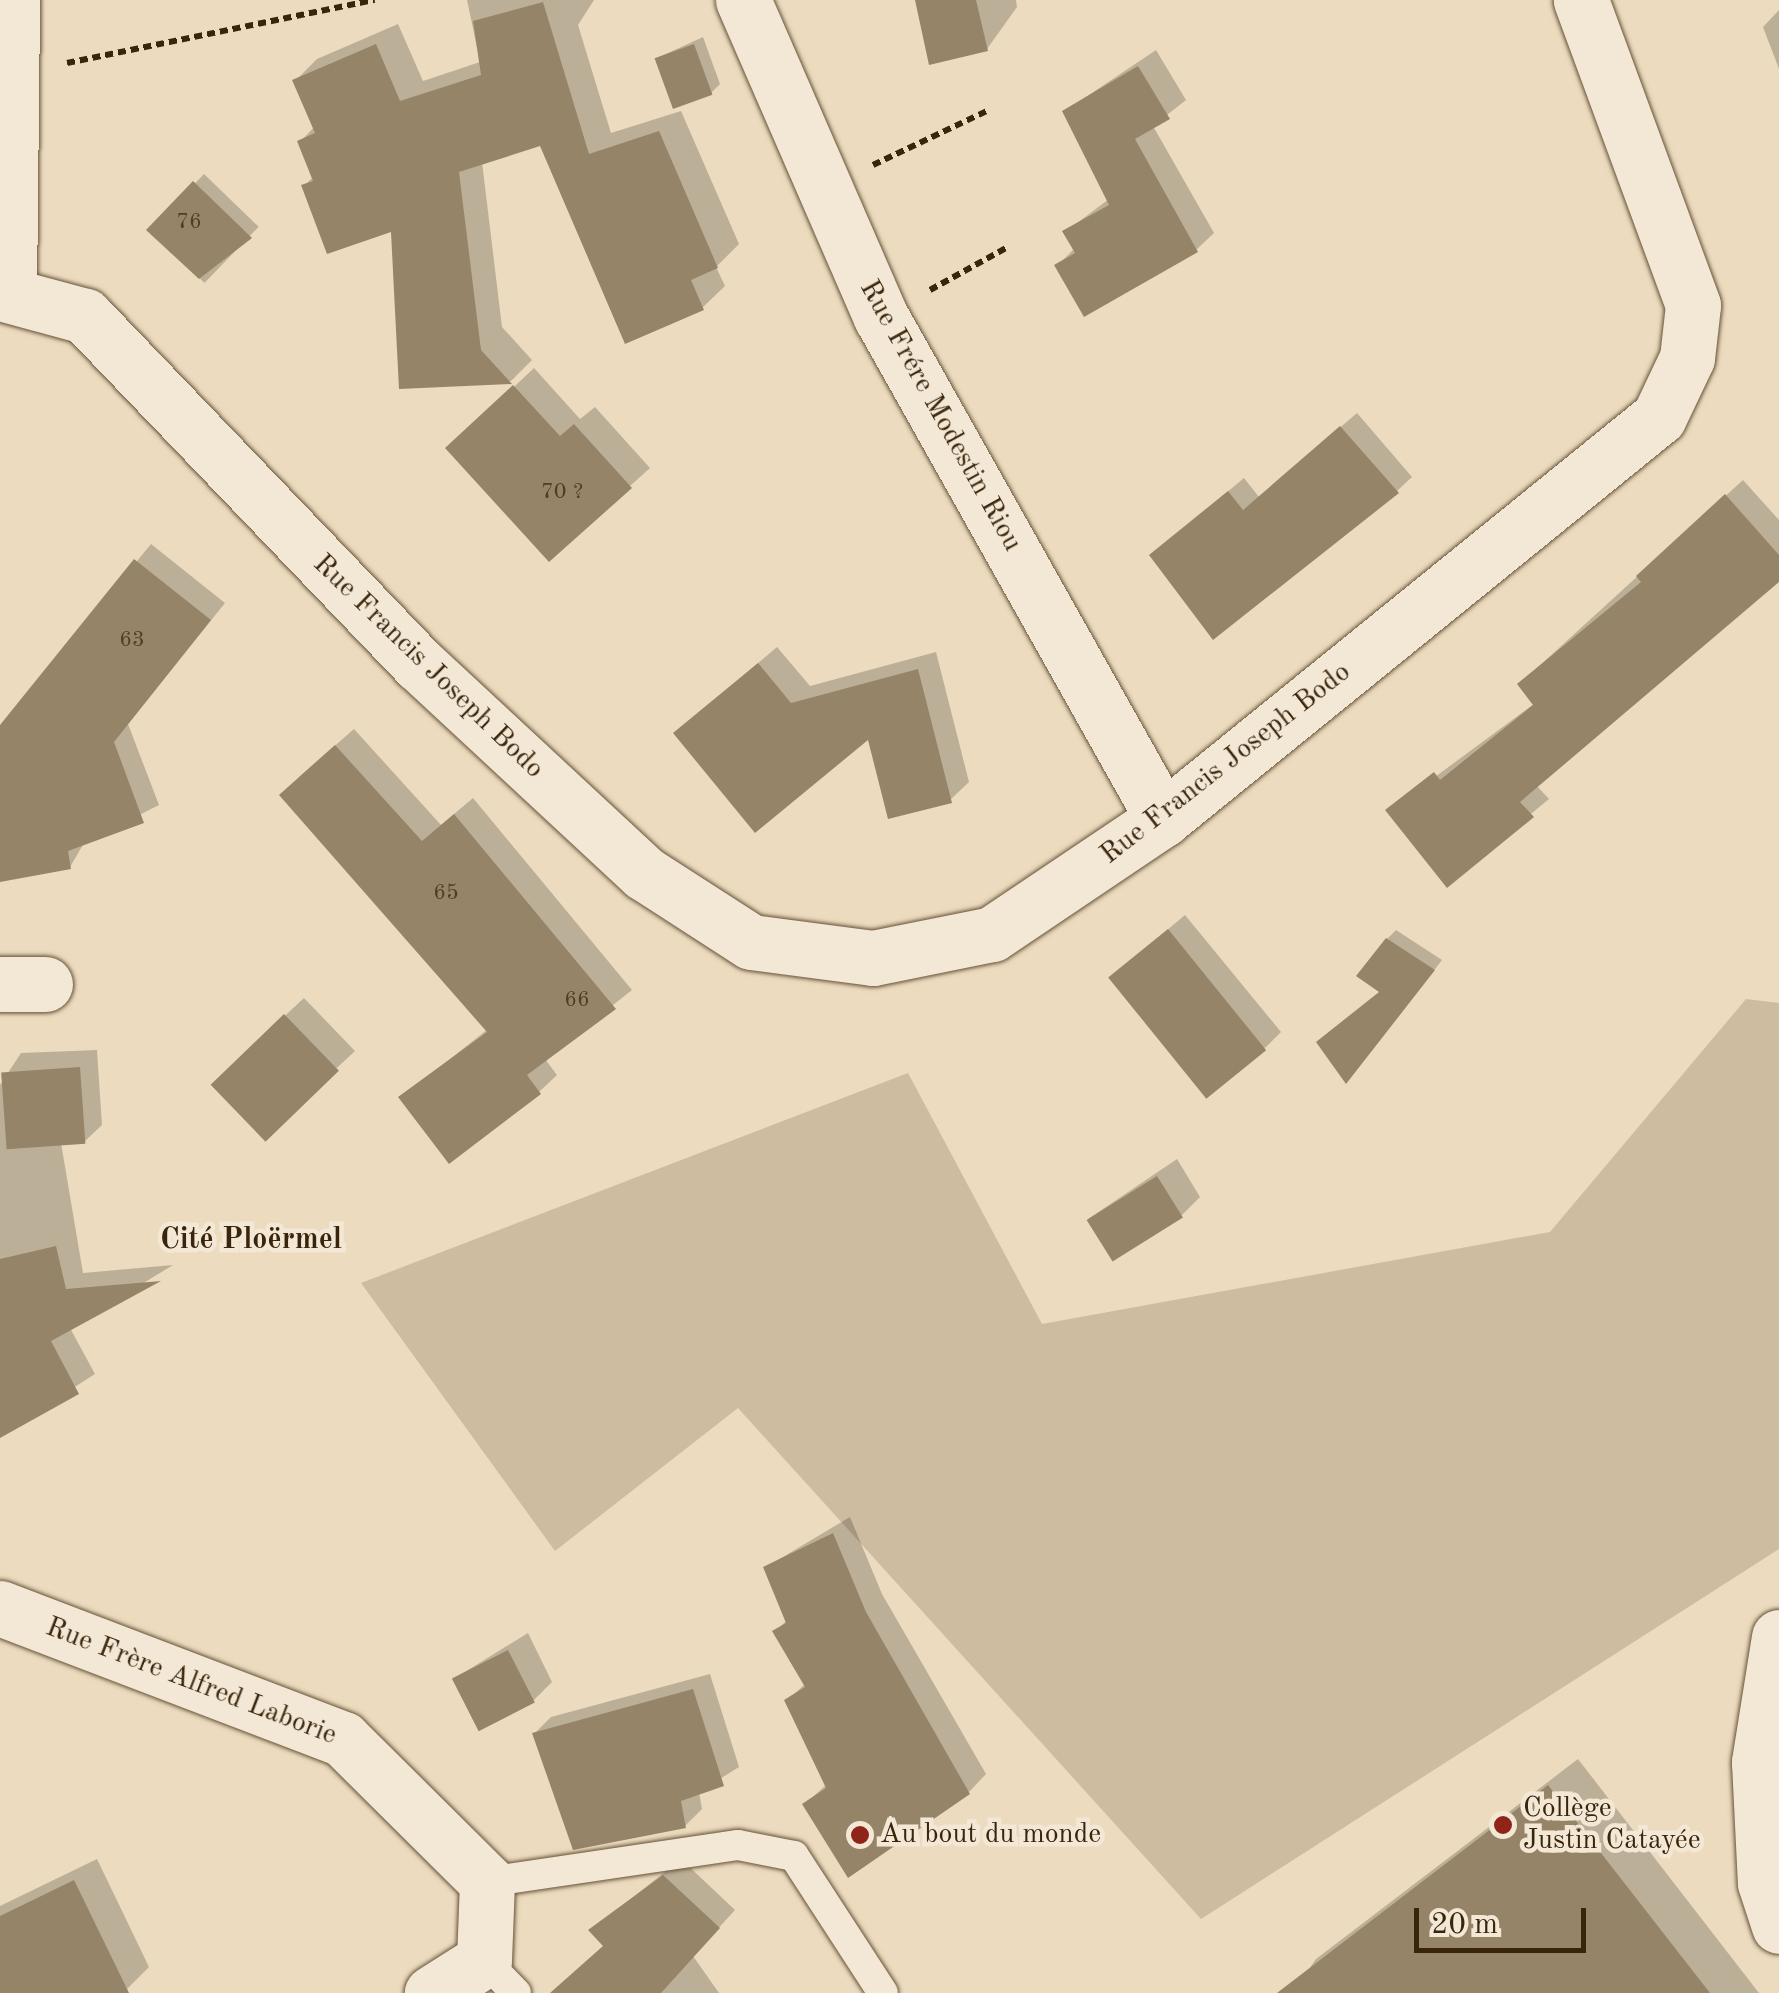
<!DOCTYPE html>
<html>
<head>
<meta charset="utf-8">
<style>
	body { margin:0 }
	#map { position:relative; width:1779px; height:1993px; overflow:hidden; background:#ecdbbe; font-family:"Old Standard TT",serif }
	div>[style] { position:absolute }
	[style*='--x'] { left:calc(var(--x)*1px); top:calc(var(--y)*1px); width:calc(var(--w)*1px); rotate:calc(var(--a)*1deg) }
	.green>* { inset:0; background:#cebca0 }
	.shadow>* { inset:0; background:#0003; transform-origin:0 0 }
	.building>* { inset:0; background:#968468; transform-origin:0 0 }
	.path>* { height:6px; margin-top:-3px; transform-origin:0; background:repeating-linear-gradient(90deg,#39250b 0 8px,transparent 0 13px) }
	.roads { filter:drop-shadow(0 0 2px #665238) drop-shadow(0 0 2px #665238) }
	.service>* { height:30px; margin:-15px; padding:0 15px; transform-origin:15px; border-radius:15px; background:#f3e8d5 }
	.minor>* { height:55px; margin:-27.5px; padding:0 27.5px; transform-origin:27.5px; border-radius:27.5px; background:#f3e8d5 }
	.dots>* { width:28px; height:28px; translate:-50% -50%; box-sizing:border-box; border:5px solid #f3e8d5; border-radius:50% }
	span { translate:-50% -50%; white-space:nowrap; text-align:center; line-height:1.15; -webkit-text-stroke:9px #f3e8d5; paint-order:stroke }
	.number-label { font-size:22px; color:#503d22 }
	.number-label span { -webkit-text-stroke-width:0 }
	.street-label { font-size:28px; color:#39250b }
	.poi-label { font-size:28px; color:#39250b }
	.left { translate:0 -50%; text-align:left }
	.neighbourhood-label { font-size:30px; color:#39250b; font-weight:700 }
	.scale { position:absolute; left:1414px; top:1908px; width:172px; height:45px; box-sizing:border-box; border:5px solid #39250b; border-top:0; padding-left:12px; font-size:30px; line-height:35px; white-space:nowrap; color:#39250b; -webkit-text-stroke:8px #f3e8d5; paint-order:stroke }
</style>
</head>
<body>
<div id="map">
	<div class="green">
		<div style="clip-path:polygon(1746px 999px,1779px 1003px,1779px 1549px,1201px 1919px,738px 1408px,555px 1551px,361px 1283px,908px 1073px,1042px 1324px,1550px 1232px)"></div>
	</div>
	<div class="shadow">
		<div style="clip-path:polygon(467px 0,594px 0,578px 25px,611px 133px,681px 111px,739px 244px,716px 267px,725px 286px,702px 308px,542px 143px,482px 162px,502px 327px,532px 360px,511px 381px,401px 387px,394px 229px,304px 186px,314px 176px,300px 142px,315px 126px,295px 81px,317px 59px,398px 24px,423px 81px,480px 62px)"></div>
		<div style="clip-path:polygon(917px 0,1016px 0,1017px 7px,987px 49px)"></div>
		<div style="clip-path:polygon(1779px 10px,1779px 69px,1763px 27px)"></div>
		<div style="clip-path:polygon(703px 37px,720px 84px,711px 93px,657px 58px)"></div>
		<div style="clip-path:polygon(1156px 50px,1186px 100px,1153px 126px,1214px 233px,1196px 250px,1057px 266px,1075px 248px,1065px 232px,1109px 199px,1065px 111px)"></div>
		<div style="left:204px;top:174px;width:76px;height:78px;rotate:44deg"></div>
		<div style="clip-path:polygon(534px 368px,580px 419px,595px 407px,650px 468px,549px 559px,468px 430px)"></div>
		<div style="clip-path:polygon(1357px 413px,1412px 477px,1397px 491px,1152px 555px,1244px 478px,1259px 497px)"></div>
		<div style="clip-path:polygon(1743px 480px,1779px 520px,1779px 578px,1536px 785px,1549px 799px,1447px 884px,1389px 811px,1535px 703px,1537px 668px)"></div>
		<div style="clip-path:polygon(151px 544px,225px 603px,128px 724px,159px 805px,84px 843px,70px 867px,0 879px,0 728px)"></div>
		<div style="clip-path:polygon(777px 647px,810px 686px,936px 652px,969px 782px,950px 800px,870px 736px,676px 733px)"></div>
		<div style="clip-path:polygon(354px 729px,441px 825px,473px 798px,632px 990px,545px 1059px,557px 1075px,539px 1092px,402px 1097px,488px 1029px,299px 777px)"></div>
		<div style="clip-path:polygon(1185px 915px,1281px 1032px,1265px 1048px,1129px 962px)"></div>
		<div style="clip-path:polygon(1396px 930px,1442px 960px,1355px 1072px,1382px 991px,1387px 939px)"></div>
		<div style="clip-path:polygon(304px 998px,355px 1051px,263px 1137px,231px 1066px)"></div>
		<div style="clip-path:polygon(97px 1050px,102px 1125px,84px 1142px,61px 1143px,83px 1273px,173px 1265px,70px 1328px,95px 1374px,0 1435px,0 1085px,21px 1053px)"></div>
		<div style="clip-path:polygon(1177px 1159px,1200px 1197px,1181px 1216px,1088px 1219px)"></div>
		<div style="clip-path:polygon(850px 1517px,882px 1594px,986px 1774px,969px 1792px,805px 1804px,827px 1784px,787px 1701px,806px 1683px,776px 1631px,788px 1619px,766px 1567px)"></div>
		<div style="clip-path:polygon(528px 1633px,552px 1682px,533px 1701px,455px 1678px)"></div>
		<div style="clip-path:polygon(710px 1674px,739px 1767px,699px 1792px,702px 1809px,685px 1826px,535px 1733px,551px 1717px)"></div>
		<div style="clip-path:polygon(1578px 1759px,1759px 1993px,1292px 1993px,1316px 1959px)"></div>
		<div style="clip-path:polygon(97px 1859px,149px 1967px,123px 1993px,0 1993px,0 1906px)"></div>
		<div style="clip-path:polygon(681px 1859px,735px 1910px,693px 1956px,719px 1993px,598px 1993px,606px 1945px,592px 1930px)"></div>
	</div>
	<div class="building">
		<div style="clip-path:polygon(915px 0,976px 0,988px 51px,929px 65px)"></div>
		<div style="clip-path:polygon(543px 2px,589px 154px,659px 131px,718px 268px,691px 280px,704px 310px,625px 344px,540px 146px,459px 172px,481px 350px,512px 384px,399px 389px,391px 232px,327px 254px,301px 185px,313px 181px,297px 141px,315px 133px,292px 80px,376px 44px,400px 101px,481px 75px,473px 21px)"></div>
		<div style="left:694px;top:44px;width:54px;height:42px;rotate:70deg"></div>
		<div style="clip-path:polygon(1138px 66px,1170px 119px,1135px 139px,1198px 252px,1084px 317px,1054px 265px,1075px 253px,1062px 231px,1109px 205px,1062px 111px)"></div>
		<div style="clip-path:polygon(193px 181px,252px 238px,199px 279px,146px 230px)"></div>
		<div style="clip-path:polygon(513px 385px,560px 436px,574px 424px,632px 488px,549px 562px,445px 448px)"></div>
		<div style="clip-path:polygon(1340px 426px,1399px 493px,1213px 640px,1149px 555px,1228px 491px,1243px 510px)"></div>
		<div style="clip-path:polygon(1725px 494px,1779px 555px,1779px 582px,1520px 802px,1534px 817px,1447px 888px,1385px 810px,1434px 772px,1440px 780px,1533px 705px,1517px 684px,1641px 582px,1636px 576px)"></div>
		<div style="clip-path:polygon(134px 559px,211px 620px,114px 742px,144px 823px,68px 851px,71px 869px,0 882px,0 725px)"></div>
		<div style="clip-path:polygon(758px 663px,791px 703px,918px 669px,952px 803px,888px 819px,868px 740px,755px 833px,673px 733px)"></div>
		<div style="clip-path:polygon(335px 745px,422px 841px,454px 814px,616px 1009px,527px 1075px,541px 1094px,449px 1164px,398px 1097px,487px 1032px,279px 795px)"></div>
		<div style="left:1168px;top:929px;width:156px;height:77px;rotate:51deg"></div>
		<div style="clip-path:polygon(1386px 938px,1435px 970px,1346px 1084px,1316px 1042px,1379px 992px,1356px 976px)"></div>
		<div style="left:284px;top:1014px;width:79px;height:102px;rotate:46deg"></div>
		<div style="left:80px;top:1067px;width:77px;height:79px;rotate:86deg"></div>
		<div style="left:1157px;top:1176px;width:49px;height:83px;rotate:58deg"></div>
		<div style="clip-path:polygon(56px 1246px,66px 1289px,161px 1281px,51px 1341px,79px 1394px,0 1438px,0 1259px)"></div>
		<div style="clip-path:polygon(833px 1533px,866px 1612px,970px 1794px,848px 1878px,802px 1804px,826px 1788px,784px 1700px,805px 1687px,772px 1631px,786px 1623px,763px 1567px)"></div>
		<div style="left:508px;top:1650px;width:59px;height:63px;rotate:63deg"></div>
		<div style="clip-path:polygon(693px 1689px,724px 1786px,681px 1801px,686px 1828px,573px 1850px,532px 1733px)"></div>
		<div style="clip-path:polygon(1548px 1785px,1710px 1993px,1277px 1993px)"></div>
		<div style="clip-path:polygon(663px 1875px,720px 1928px,661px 1993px,550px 1993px,603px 1946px,588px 1930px)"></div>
		<div style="clip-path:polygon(74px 1880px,129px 1993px,0 1993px,0 1916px)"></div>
	</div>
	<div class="path">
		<div style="--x:67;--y:63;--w:314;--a:-11.6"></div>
		<div style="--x:873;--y:165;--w:128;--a:-25.4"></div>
		<div style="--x:930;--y:290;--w:89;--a:-28.9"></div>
	</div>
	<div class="roads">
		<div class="service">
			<div style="--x:487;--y:1882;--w:254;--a:-8.4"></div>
			<div style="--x:738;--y:1845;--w:57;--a:11.1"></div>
			<div style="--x:794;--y:1856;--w:163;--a:57"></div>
			<div style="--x:484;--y:1960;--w:46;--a:45.9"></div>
		</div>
		<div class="minor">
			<div style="--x:743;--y:0;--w:346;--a:66.5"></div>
			<div style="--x:881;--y:317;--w:576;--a:60.67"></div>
			<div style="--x:0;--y:293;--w:88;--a:15.1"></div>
			<div style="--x:85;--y:316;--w:482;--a:46.2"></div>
			<div style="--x:419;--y:664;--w:307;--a:42.9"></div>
			<div style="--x:644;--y:873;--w:127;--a:32.8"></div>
			<div style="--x:751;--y:942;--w:123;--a:7.5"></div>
			<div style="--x:873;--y:958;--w:121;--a:-11.4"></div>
			<div style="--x:992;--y:934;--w:206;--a:-33.9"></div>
			<div style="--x:1163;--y:819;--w:638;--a:-39.02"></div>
			<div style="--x:1659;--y:417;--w:65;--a:-64.6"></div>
			<div style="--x:1687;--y:358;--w:53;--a:-83.5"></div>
			<div style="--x:1693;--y:305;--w:325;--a:-110.2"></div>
			<div style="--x:9;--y:294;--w:294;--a:-89.4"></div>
			<div style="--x:0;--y:984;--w:45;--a:0"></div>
			<div style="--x:0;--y:1608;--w:367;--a:20.9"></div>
			<div style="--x:343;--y:1739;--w:203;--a:44.8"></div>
			<div style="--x:487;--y:1882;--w:78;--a:92.2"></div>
			<div style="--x:484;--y:1960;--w:62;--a:147.6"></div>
			<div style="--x:1779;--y:1637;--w:127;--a:99.1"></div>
			<div style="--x:1759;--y:1762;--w:121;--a:87.2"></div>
			<div style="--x:1765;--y:1883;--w:45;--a:72"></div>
		</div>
	</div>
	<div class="dots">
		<div style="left:1503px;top:1825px;background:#8f2418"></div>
		<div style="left:860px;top:1835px;background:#8f2418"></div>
	</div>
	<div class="number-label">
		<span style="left:189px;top:223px">76</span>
		<span style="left:562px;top:493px">70 ?</span>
		<span style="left:132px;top:641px">63</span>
		<span style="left:446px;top:894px">65</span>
		<span style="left:577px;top:1001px">66</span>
	</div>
	<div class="street-label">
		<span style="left:940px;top:416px;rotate:61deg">Rue Frére Modestin Riou</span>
		<span style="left:428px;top:667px;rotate:44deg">Rue Francis Joseph Bodo</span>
		<span style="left:1226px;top:764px;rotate:-38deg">Rue Francis Joseph Bodo</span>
		<span style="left:191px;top:1682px;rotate:21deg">Rue Frère Alfred Laborie</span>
	</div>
	<div class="poi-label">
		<span class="left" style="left:1523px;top:1825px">Collège<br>Justin Catayée</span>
		<span class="left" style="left:880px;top:1835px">Au bout du monde</span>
	</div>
	<div class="neighbourhood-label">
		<span style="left:251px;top:1240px">Cité Ploërmel</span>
	</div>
	<div class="scale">20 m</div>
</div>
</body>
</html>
